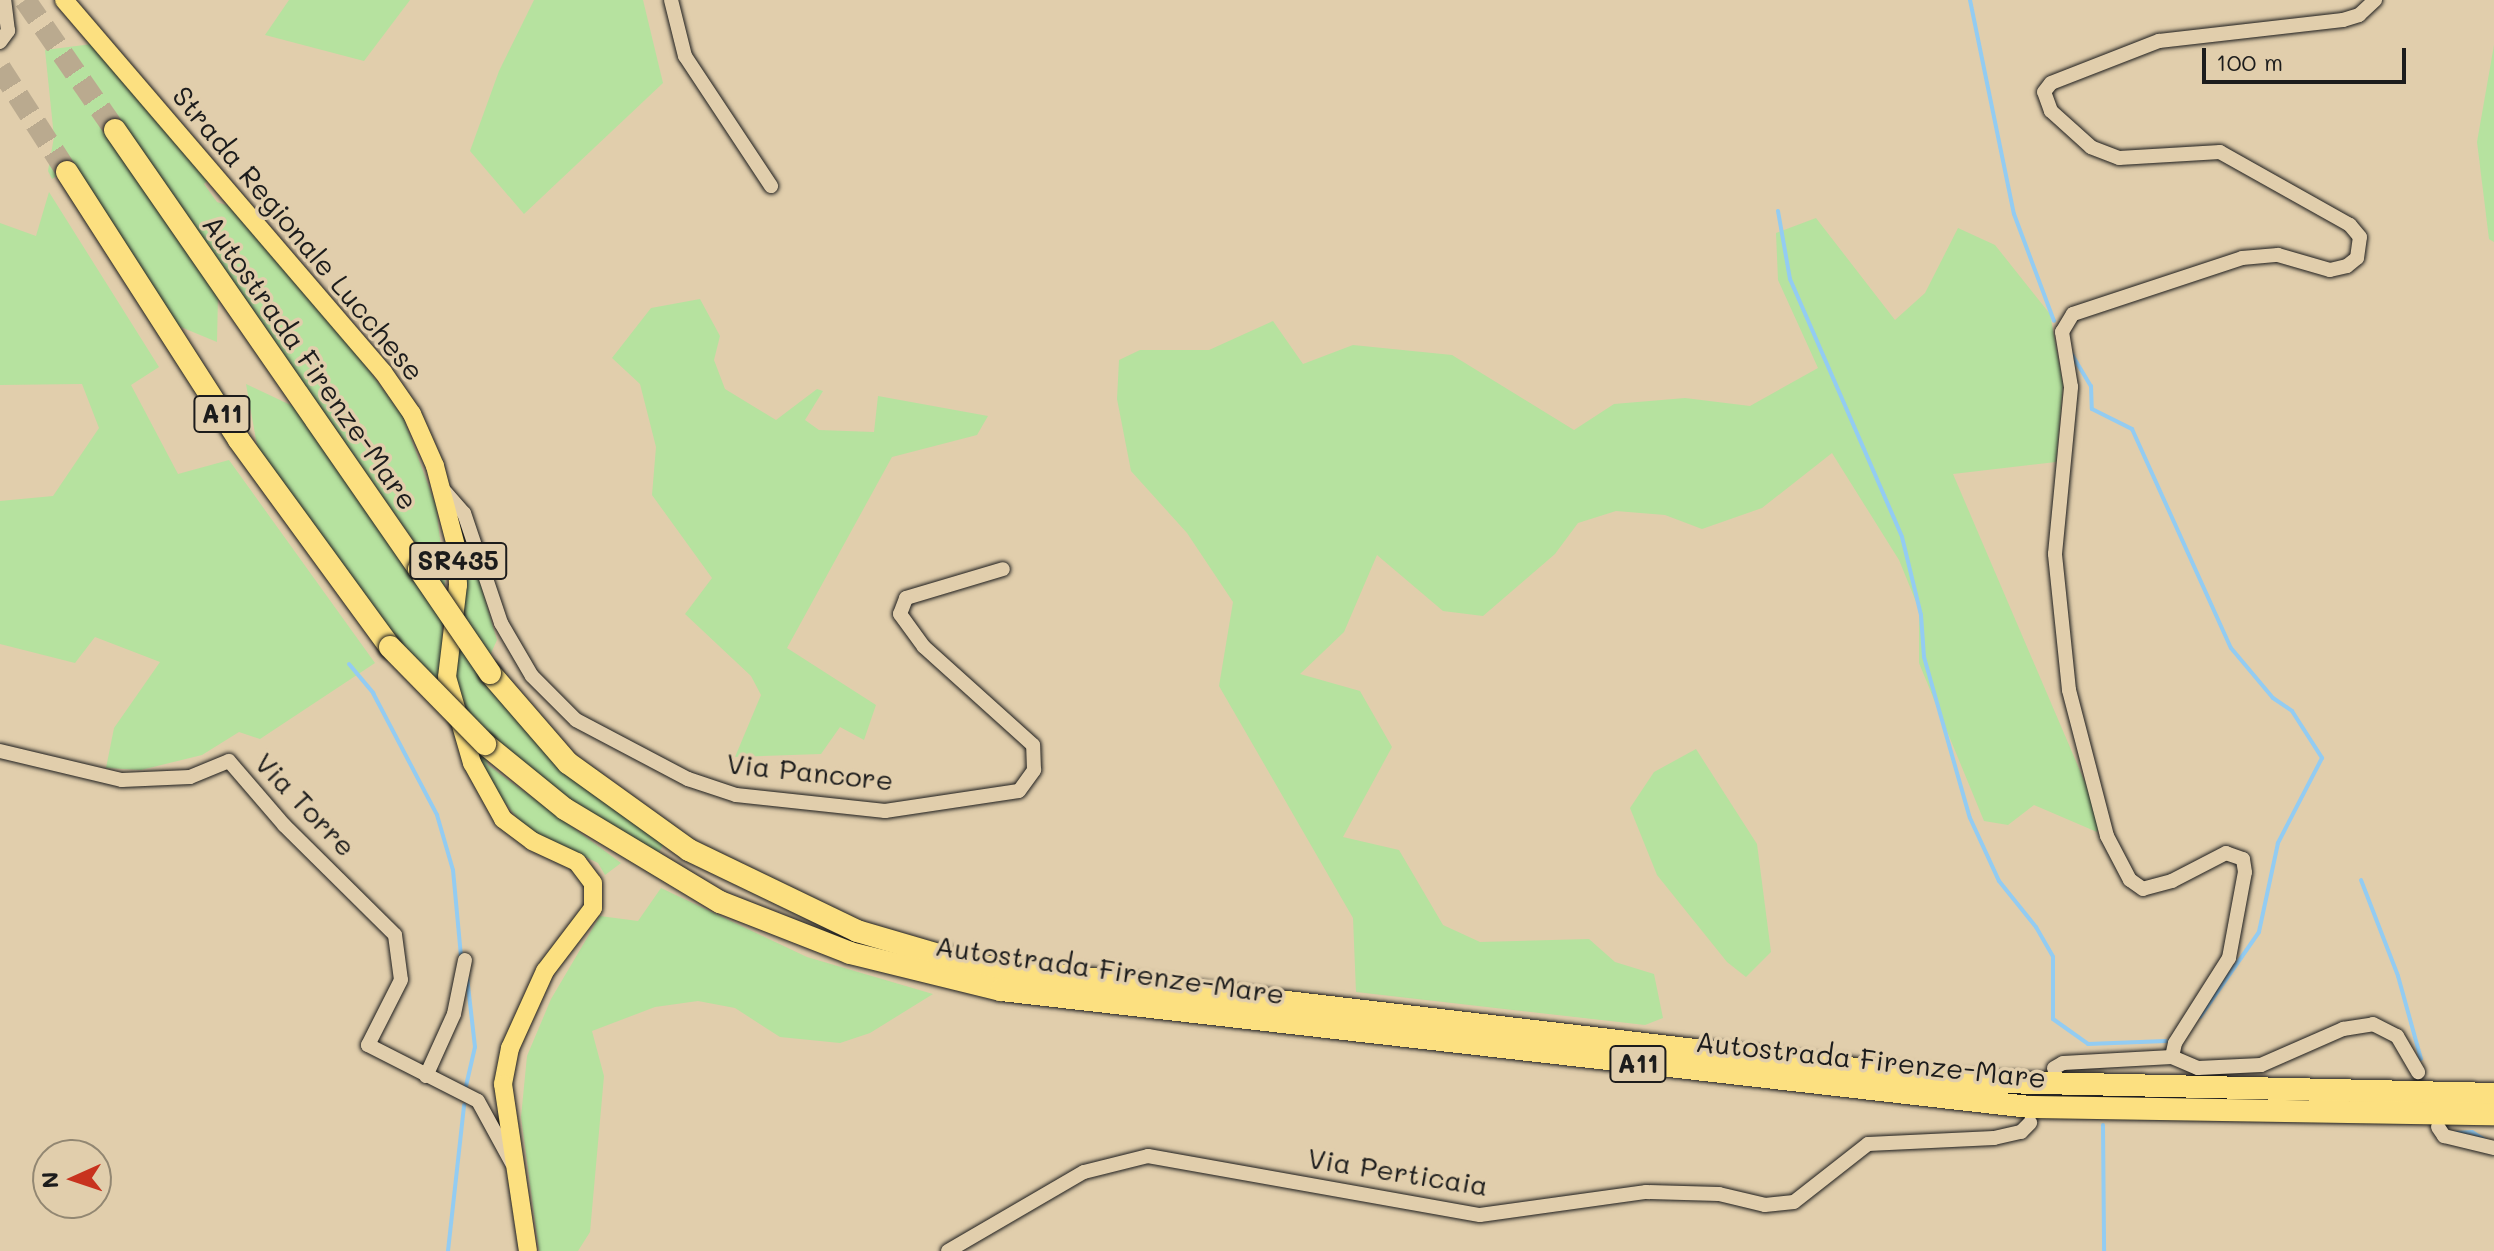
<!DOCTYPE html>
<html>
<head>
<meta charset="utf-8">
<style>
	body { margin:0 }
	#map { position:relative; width:2494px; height:1251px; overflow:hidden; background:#e1ceac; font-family:Mali,sans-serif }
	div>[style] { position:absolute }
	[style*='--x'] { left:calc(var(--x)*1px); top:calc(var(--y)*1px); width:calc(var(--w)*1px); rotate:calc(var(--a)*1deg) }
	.green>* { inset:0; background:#b6e29f }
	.stream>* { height:4px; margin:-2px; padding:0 2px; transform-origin:2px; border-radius:2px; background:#93ccf2 }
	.highway-tunnel>* { height:22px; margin-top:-11px; transform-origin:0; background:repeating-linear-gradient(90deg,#baaa8f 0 22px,transparent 0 33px) }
	.roads { filter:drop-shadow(0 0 2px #1c1c1c) drop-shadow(0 0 2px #1c1c1c) }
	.minor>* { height:14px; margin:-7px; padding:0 7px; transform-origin:7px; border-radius:7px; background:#e1ceac }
	.major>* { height:18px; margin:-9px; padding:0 9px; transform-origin:9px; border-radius:9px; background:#fce080 }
	.highway>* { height:22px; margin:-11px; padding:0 11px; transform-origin:11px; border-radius:11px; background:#fce080 }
	.bridges { filter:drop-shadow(0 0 2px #1c1c1c) drop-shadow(0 0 2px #1c1c1c) }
	.highway-bridge>* { height:22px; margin:-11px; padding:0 11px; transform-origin:11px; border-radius:11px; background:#fce080 }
	span { translate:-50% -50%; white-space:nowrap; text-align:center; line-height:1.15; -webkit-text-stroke:7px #e1ceac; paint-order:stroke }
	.shield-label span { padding:2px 6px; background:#e1ceac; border:2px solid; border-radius:6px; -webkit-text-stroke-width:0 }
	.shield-label { font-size:26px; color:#1c1c1c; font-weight:700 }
	.street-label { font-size:28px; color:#1c1c1c }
	.north { position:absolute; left:32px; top:1139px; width:80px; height:80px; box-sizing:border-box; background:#e1ceac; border:2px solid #928772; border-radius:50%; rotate:267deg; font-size:22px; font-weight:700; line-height:32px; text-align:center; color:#1c1c1c }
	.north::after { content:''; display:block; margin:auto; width:28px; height:36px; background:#c8321e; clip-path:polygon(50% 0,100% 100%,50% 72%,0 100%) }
	.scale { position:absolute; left:2202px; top:48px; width:204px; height:36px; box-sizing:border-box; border:4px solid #1c1c1c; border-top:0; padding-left:10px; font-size:24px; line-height:28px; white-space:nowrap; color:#1c1c1c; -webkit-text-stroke:6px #e1ceac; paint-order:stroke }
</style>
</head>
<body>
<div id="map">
	<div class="green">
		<div style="clip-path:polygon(289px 0,410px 0,364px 61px,265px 35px)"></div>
		<div style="clip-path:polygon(534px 0,643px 0,663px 83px,524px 214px,470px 151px,499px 71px)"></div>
		<div style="clip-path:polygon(92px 44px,208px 180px,204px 184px,217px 202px,229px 206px,360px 358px,403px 417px,436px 506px,445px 580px,440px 687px,401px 645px,258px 451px,246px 384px,297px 408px,416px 578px,431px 566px,122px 122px,218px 295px,217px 342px,176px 325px,72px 166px,52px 179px,48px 171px,54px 137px,45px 50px)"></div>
		<div style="clip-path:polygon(2494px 45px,2494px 242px,2489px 239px,2477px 142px)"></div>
		<div style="clip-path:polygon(49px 192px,159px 367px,131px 385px,178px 474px,229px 460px,375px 663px,260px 739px,239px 732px,202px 755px,141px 770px,106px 768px,114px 728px,160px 662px,95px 637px,75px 663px,0 644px,0 501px,53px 496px,99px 428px,82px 384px,0 385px,0 223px,36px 236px)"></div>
		<div style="clip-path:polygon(1816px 218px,1895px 320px,1925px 293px,1958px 228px,1995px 245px,2050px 314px,2063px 385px,2056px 462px,1953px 474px,2102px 822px,2097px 832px,2034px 805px,2008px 825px,1984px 821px,1919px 663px,1919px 609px,1899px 560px,1832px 453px,1762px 508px,1702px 529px,1665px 515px,1616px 511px,1578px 523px,1555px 554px,1483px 616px,1443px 611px,1377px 555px,1344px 632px,1300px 674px,1360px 691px,1392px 747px,1343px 837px,1399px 850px,1443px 925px,1480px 942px,1589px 939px,1615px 962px,1654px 974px,1663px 1018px,1645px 1025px,1356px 992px,1353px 918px,1219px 686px,1233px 602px,1187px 533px,1131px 471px,1117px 399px,1119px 360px,1140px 350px,1209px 350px,1273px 321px,1303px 364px,1353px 345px,1452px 355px,1574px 430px,1614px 404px,1685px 398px,1750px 406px,1818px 368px,1778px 280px,1776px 233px)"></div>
		<div style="clip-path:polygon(700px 299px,720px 336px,714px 360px,725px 389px,776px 420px,817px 389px,823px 391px,805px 420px,819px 430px,874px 432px,878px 396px,988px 416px,977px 435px,892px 457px,787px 648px,876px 705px,864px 740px,840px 727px,821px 754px,735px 757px,761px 695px,751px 676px,685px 614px,712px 578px,652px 495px,656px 447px,640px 384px,612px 358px,651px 308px)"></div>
		<div style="clip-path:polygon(469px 546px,497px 640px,481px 675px,573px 777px,663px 845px,656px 858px,566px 799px,472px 721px,488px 765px,621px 863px,605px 875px,598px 863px,527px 830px,490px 784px,460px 708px,455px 668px)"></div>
		<div style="clip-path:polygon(1696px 749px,1757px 844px,1771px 952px,1746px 977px,1727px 962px,1657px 875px,1630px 808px,1654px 772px)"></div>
		<div style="clip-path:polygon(661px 888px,807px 957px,933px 994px,870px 1033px,840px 1043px,780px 1037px,735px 1008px,698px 1001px,655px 1007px,592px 1031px,604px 1076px,590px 1232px,578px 1251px,539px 1251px,521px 1117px,527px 1056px,551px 999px,600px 916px,638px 921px)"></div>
	</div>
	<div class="stream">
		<div style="--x:1970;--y:0;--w:218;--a:78.4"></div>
		<div style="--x:2014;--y:214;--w:114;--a:69.5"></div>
		<div style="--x:1778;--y:211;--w:69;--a:80"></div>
		<div style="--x:1790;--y:279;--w:281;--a:66.5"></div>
		<div style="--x:1902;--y:537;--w:80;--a:76.3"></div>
		<div style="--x:1921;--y:615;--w:42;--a:85.9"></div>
		<div style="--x:1924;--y:657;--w:167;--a:74.1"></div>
		<div style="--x:1970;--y:818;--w:69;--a:65.3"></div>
		<div style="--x:1999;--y:881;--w:59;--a:51.2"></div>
		<div style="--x:2036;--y:927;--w:34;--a:60"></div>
		<div style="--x:2053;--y:957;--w:62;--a:90"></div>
		<div style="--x:2053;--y:1019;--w:43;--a:35.5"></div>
		<div style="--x:2088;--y:1044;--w:78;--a:-2.2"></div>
		<div style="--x:2071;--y:353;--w:39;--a:59"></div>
		<div style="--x:2091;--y:386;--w:23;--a:88"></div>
		<div style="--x:2092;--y:409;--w:45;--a:26.6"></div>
		<div style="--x:2132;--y:429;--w:240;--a:65.7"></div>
		<div style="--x:2231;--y:648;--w:65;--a:50"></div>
		<div style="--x:2273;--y:698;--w:23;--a:34"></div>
		<div style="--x:2292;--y:711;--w:56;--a:57.4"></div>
		<div style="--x:2322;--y:758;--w:96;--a:117.4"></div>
		<div style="--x:2278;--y:843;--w:91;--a:102.1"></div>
		<div style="--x:2259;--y:932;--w:103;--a:124.8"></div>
		<div style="--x:349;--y:664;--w:38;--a:50"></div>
		<div style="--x:373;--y:693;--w:138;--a:62.3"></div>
		<div style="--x:437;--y:815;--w:57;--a:73.8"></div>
		<div style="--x:453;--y:870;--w:86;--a:84.7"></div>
		<div style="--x:2361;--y:880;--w:103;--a:68.9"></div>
		<div style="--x:2398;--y:976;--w:86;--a:74.5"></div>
		<div style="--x:466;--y:1086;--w:40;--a:-77"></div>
		<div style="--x:475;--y:1047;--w:70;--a:-96.5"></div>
		<div style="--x:2103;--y:1125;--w:126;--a:89.5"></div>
		<div style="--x:2456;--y:1133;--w:16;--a:-4"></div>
		<div style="--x:2472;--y:1132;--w:15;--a:32"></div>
		<div style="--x:448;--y:1251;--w:147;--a:-83.7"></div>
	</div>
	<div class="highway-tunnel">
		<div style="--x:25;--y:0;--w:158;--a:55.3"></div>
		<div style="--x:0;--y:68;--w:124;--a:57.2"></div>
	</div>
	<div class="roads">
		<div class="minor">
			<div style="--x:671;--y:0;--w:58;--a:76"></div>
			<div style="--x:685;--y:56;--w:156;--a:56.5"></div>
			<div style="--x:0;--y:42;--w:14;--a:-54"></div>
			<div style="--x:8;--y:31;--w:31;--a:-97"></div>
			<div style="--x:441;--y:487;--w:35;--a:49"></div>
			<div style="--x:464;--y:513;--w:116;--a:71.4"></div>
			<div style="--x:501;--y:623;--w:61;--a:59.7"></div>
			<div style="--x:532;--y:676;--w:62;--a:45"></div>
			<div style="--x:576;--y:720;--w:127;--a:27.8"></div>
			<div style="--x:688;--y:779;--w:51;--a:18.4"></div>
			<div style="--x:736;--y:795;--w:150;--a:6.1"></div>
			<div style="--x:885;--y:811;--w:135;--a:-8.5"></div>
			<div style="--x:1019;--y:791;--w:26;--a:-54"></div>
			<div style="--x:1034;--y:770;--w:25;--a:-92"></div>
			<div style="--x:1033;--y:745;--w:147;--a:-138"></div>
			<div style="--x:924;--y:647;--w:41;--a:-126"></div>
			<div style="--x:900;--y:614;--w:17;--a:-69"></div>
			<div style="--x:906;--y:598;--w:101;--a:-16.6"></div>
			<div style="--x:0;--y:751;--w:125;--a:13.4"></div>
			<div style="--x:122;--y:780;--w:68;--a:-2.5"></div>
			<div style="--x:190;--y:777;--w:42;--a:-22.3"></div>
			<div style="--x:229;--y:761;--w:84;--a:49.3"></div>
			<div style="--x:284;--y:825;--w:156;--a:44.7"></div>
			<div style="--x:395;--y:935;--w:45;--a:82.4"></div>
			<div style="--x:401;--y:980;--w:73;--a:116.9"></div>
			<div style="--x:368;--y:1045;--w:123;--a:27"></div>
			<div style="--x:478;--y:1101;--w:71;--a:61.3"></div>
			<div style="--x:2172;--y:1057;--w:14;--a:-78"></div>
			<div style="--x:2175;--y:1043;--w:101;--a:-57.6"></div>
			<div style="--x:2229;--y:958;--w:87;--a:-79.5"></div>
			<div style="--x:2245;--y:872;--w:13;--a:-99"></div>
			<div style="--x:2243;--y:859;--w:18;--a:-161"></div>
			<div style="--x:2226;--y:853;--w:61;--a:152.6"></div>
			<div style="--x:2172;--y:881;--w:30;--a:165"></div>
			<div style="--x:2143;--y:889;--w:16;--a:-145"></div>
			<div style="--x:2130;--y:880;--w:50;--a:-117.6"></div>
			<div style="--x:2107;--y:836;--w:151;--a:-104.6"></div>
			<div style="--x:2069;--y:690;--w:137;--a:-95.9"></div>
			<div style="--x:2055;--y:554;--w:168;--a:-84.5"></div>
			<div style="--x:2071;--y:387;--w:56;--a:-99.3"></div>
			<div style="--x:2062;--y:332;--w:21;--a:-59"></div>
			<div style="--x:2073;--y:314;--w:178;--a:-18.3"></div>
			<div style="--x:2242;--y:258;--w:36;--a:-5"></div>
			<div style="--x:2278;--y:255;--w:54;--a:16.1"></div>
			<div style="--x:2330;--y:270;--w:17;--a:-13"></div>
			<div style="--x:2347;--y:266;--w:13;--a:-39"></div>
			<div style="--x:2357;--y:258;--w:21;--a:-82"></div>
			<div style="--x:2360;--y:237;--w:16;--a:-130"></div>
			<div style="--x:2350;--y:225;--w:149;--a:-150.7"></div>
			<div style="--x:2220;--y:152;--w:101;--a:176.6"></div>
			<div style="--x:2119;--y:158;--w:30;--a:-159"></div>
			<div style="--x:2091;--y:147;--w:54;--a:-138"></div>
			<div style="--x:2051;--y:111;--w:20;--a:-110"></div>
			<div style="--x:2044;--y:92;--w:11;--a:-52"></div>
			<div style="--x:2051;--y:83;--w:116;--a:-21.3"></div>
			<div style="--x:2159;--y:41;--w:185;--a:-6.5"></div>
			<div style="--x:2343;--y:20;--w:17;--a:-17"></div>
			<div style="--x:2359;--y:15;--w:22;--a:-43"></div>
			<div style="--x:2054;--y:1068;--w:10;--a:-29"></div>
			<div style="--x:2063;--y:1063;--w:109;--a:-3.2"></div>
			<div style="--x:2172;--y:1057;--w:28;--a:23"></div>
			<div style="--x:2198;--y:1068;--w:63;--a:-2.7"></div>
			<div style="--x:2261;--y:1065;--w:90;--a:-23.7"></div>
			<div style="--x:2343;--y:1029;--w:30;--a:-9"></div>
			<div style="--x:2373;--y:1024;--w:27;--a:27"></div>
			<div style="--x:2397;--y:1036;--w:42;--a:59.7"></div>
			<div style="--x:426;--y:1076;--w:68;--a:-65.7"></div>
			<div style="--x:454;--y:1014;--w:55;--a:-78.5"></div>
			<div style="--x:2438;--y:1127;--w:11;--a:56"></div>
			<div style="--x:2444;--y:1136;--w:51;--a:13.5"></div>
			<div style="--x:948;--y:1251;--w:157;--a:-30.2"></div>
			<div style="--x:1084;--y:1172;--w:66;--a:-14"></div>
			<div style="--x:1148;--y:1156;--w:337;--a:10.1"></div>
			<div style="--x:1480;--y:1215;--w:168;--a:-7.9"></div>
			<div style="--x:1646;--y:1192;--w:73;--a:1.6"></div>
			<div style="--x:1719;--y:1194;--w:47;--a:13.4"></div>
			<div style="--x:1765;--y:1205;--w:29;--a:-6"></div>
			<div style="--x:1794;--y:1202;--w:94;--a:-38.1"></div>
			<div style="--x:1868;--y:1144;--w:126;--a:-2.7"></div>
			<div style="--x:1994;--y:1138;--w:28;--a:-13"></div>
			<div style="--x:2021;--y:1132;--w:13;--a:-45"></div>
		</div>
		<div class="major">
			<div style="--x:64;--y:0;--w:490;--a:49.4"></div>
			<div style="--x:383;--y:372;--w:51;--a:55.4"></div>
			<div style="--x:412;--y:414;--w:57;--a:66.1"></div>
			<div style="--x:435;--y:466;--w:83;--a:75.3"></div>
			<div style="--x:456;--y:546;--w:39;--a:87"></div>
			<div style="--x:458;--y:585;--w:93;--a:96.8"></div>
			<div style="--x:447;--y:677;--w:90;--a:73.8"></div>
			<div style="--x:472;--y:763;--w:64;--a:61"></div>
			<div style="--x:503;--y:819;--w:36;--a:37"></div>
			<div style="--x:532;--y:841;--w:50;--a:25"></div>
			<div style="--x:577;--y:862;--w:26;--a:53"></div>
			<div style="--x:593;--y:883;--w:25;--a:90"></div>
			<div style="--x:593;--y:908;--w:79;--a:127.3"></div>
			<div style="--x:545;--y:971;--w:85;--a:114.4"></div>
			<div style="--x:510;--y:1048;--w:37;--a:101"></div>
			<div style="--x:503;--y:1084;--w:169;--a:81.5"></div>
		</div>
		<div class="highway">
			<div style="--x:115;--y:130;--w:534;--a:55.3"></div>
			<div style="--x:67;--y:172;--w:318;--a:57.3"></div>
			<div style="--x:239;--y:440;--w:256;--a:53.9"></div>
			<div style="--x:490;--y:673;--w:119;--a:49.1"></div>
			<div style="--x:568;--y:763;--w:149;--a:35.7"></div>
			<div style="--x:689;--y:850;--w:187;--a:25.7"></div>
			<div style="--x:857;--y:931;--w:121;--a:16.3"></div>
			<div style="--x:973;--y:965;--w:993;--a:6.71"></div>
			<div style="--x:1959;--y:1081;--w:535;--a:1.39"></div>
			<div style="--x:485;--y:744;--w:103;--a:39.1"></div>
			<div style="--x:565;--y:809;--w:181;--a:31"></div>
			<div style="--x:720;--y:902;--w:140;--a:21.4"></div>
			<div style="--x:850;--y:953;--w:155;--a:13.8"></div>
			<div style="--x:1001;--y:990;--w:1035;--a:6.49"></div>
			<div style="--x:2029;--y:1107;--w:465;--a:0.9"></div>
		</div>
	</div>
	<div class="bridges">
		<div class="highway-bridge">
			<div style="--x:419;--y:569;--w:126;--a:55.7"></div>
			<div style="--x:390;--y:647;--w:136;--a:45.6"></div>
		</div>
	</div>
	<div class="shield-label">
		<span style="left:222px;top:414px">A11</span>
		<span style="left:458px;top:561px">SR435</span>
		<span style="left:1638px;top:1064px">A11</span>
	</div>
	<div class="street-label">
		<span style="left:299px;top:233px;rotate:50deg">Strada Regionale Lucchese</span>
		<span style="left:311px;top:362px;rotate:55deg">Autostrada Firenze-Mare</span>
		<span style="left:810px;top:771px;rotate:6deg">Via Pancore</span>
		<span style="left:306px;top:804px;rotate:46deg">Via Torre</span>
		<span style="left:1110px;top:969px;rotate:8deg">Autostrada Firenze-Mare</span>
		<span style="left:1871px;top:1059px;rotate:6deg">Autostrada Firenze-Mare</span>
		<span style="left:1398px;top:1171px;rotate:9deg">Via Perticaia</span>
	</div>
	<div class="north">N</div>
	<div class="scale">100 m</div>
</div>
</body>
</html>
